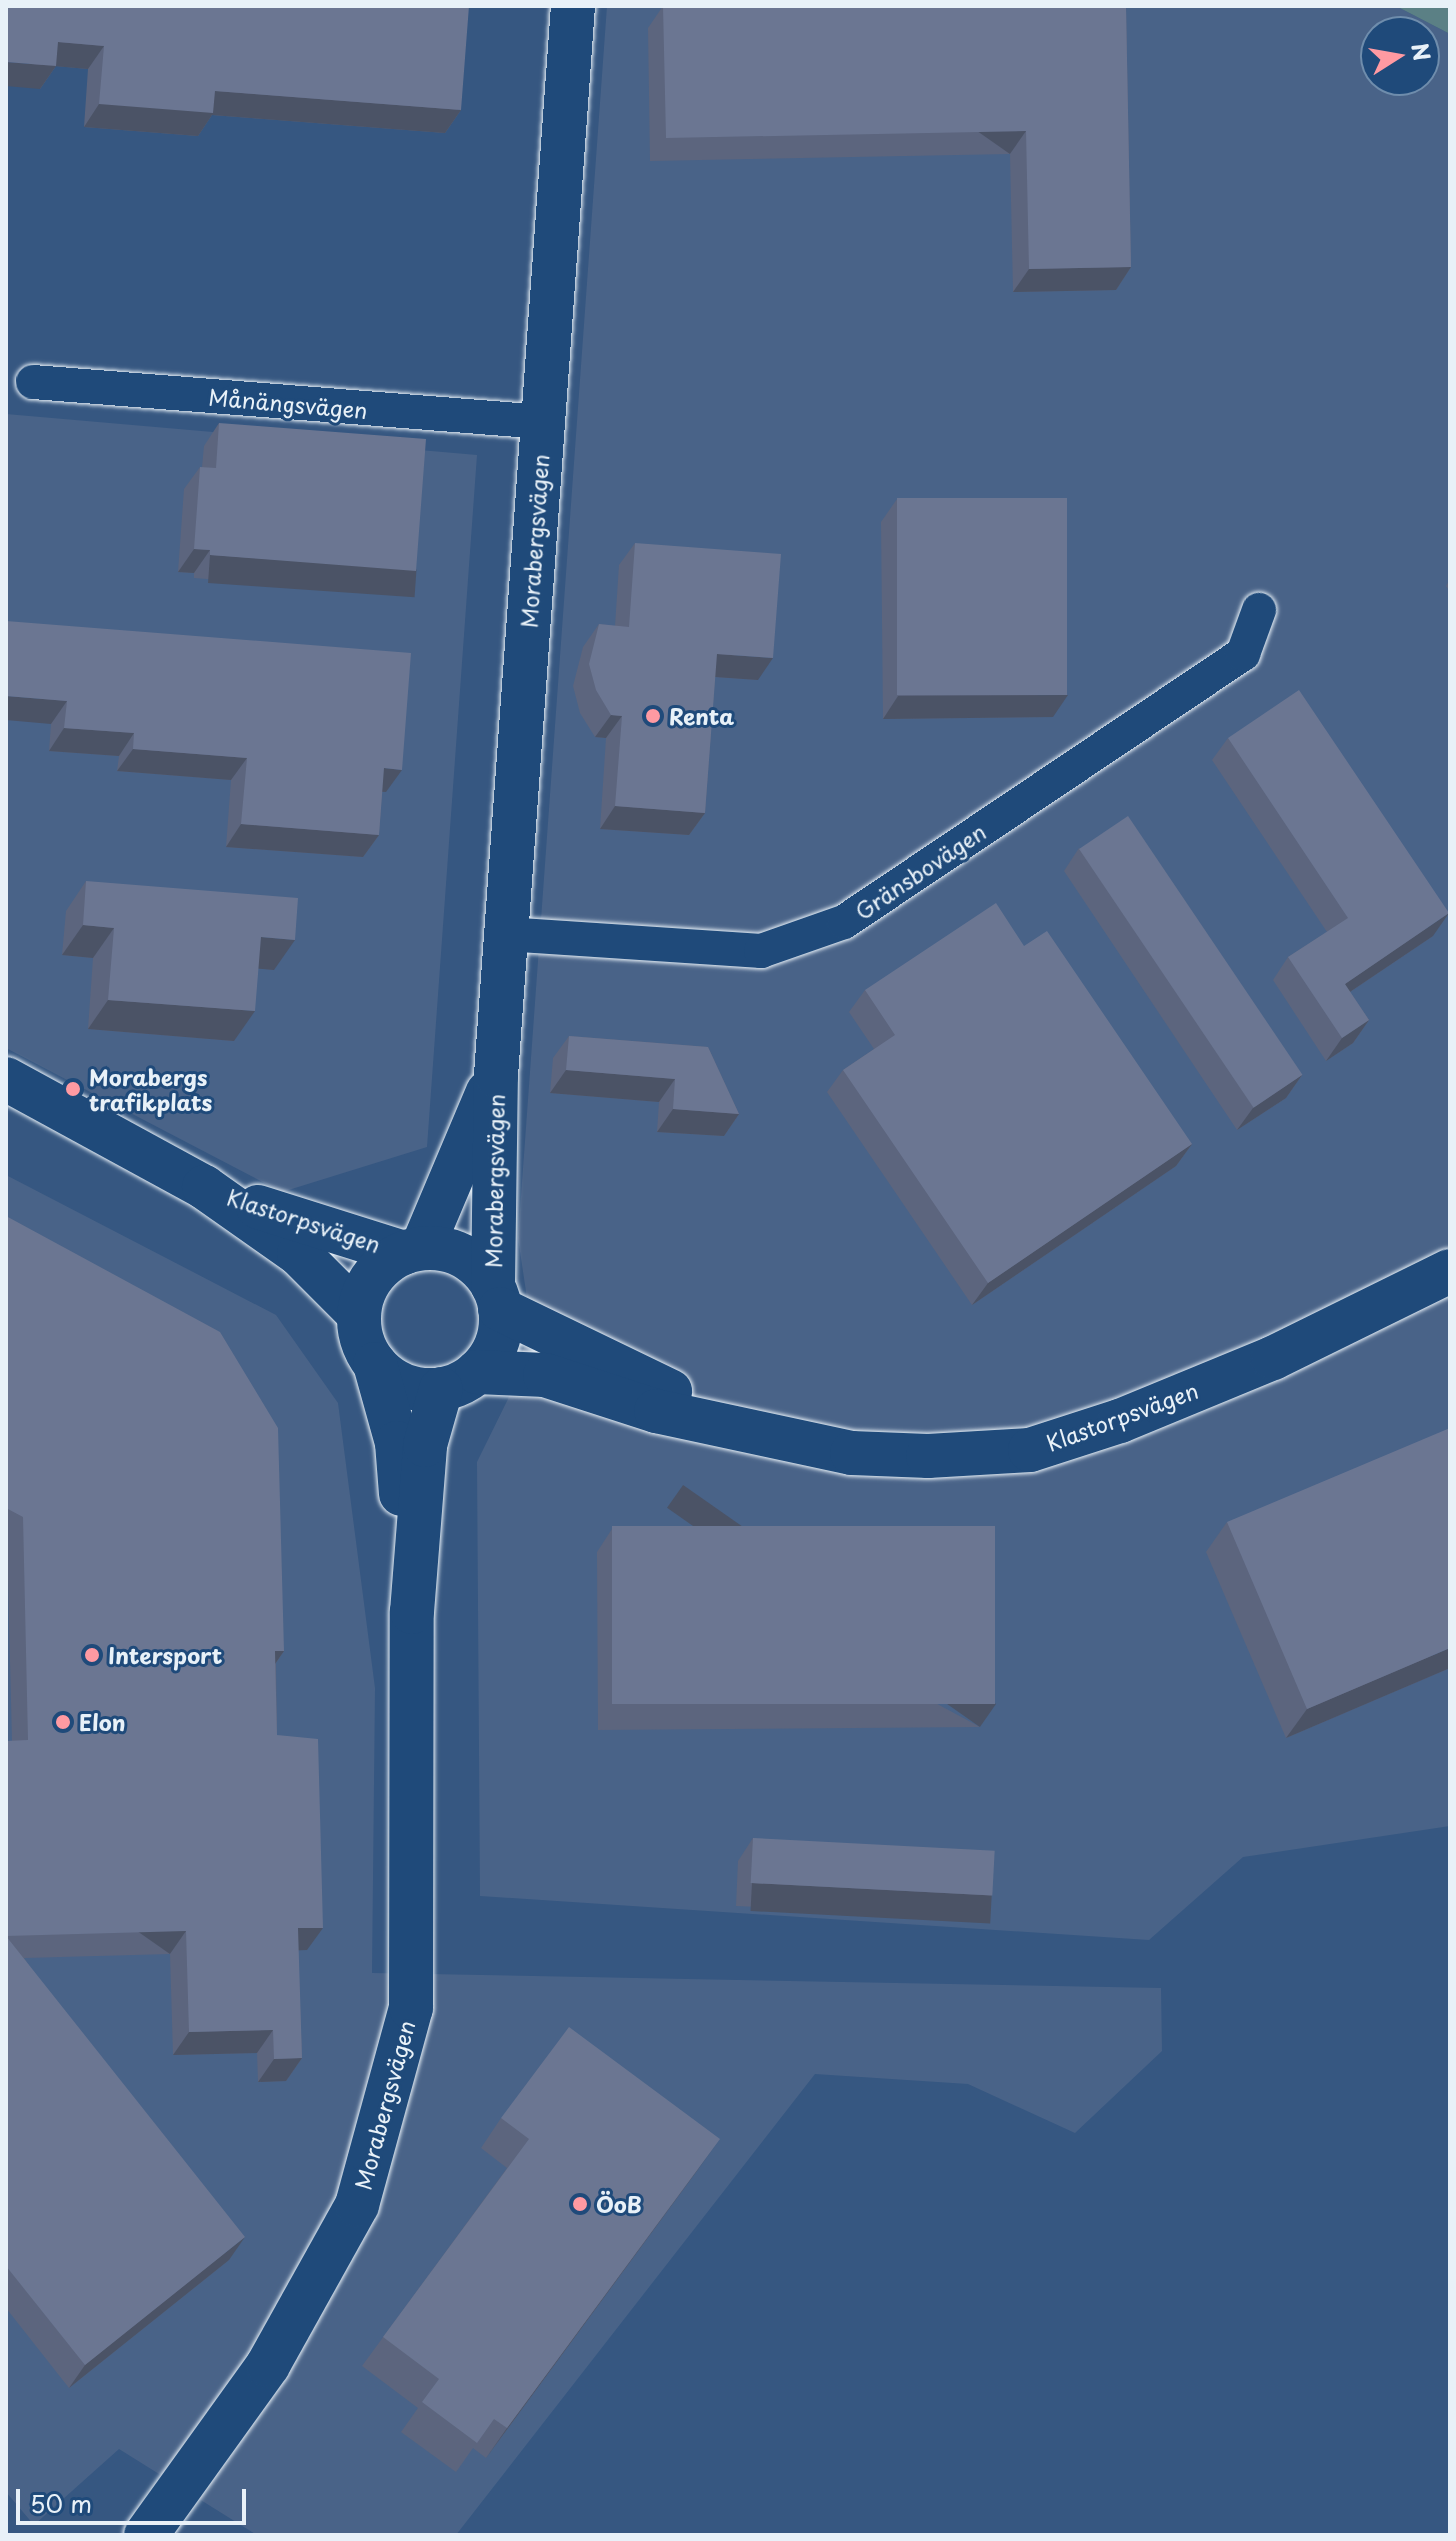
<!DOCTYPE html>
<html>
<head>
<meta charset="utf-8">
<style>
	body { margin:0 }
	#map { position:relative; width:1456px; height:2541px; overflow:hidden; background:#365781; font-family:"Playpen Sans",sans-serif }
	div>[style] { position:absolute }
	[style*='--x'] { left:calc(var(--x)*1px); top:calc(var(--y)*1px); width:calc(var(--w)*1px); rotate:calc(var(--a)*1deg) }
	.built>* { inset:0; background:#496388 }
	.green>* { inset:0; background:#5b8085 }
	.roads { filter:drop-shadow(0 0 2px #e8f1f8) drop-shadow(0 0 2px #e8f1f8) }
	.street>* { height:34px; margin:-17px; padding:0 17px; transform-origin:17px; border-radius:17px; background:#1f4a7a }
	.secondary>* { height:44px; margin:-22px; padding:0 22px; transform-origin:22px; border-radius:22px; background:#1f4a7a }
	.secondary>.ring { margin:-22px; padding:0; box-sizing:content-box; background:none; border:44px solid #1f4a7a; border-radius:50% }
	.wall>* { inset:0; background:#5c657e }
	.shaded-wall>* { inset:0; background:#4b5366; transform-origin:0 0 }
	.building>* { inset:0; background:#6b7692; transform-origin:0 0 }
	.dots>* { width:22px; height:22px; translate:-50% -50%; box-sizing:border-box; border:4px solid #1f4a7a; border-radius:50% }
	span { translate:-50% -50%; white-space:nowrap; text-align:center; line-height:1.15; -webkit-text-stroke:6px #1f4a7a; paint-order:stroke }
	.street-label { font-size:22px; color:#e8f1f8 }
	.poi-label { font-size:22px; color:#e8f1f8; font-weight:700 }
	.left { translate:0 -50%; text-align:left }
	.frame { position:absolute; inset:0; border:8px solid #e8f1f8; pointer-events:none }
	.north { position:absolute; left:1360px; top:16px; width:80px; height:80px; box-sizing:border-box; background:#1f4a7a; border:2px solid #6f8dac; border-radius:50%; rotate:79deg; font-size:22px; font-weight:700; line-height:32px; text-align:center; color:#e8f1f8 }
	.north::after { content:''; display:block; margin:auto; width:28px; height:36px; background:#ff9aa2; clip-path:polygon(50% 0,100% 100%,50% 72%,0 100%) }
	.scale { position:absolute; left:16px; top:2489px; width:230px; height:36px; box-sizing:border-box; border:4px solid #e8f1f8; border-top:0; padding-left:10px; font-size:24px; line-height:28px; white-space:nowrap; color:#e8f1f8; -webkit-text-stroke:6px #1f4a7a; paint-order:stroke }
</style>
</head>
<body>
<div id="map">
	<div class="built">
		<div style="clip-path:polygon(evenodd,607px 6px,1396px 6px,1450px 34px,1450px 1826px,1243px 1857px,1149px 1940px,480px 1896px,477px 1462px,508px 1399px,531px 1325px,518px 1238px,607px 6px,1376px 32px,1424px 32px,1424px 80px,1376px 80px,1376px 32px)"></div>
		<div style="clip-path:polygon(6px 414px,477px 455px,427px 1147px,282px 1192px,6px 1048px)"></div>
		<div style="clip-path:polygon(6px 1175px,276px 1315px,338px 1403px,375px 1688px,372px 1973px,1161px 1988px,1162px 2051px,1075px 2133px,968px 2084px,815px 2074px,456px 2535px,257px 2535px,119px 2449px,34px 2525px,6px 2492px)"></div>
	</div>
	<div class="green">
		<div style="clip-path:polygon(1396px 6px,1450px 6px,1450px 34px)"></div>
	</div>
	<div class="roads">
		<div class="street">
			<div style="--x:33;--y:382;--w:512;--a:4.48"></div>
			<div style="--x:505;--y:934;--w:257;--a:3.8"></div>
			<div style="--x:761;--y:951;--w:88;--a:-19.3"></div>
			<div style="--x:844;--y:922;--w:481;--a:-33.9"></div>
			<div style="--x:1243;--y:654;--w:47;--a:-70"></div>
		</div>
		<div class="secondary">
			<div style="--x:6;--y:1079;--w:226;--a:28.6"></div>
			<div style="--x:204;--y:1187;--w:116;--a:35.2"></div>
			<div style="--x:299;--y:1254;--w:85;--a:45"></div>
			<div style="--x:258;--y:1207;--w:153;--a:17.5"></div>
			<div style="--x:422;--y:1248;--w:169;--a:-67.1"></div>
			<div class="ring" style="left:359px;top:1248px;width:98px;height:98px"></div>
			<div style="--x:493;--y:1286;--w:211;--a:-89.2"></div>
			<div style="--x:496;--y:1075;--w:1072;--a:-85.88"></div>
			<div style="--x:500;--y:1309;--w:189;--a:25.8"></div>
			<div style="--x:375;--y:1364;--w:82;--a:74.4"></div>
			<div style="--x:397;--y:1443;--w:51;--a:85.5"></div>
			<div style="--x:477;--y:1372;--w:68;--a:2.5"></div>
			<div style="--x:545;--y:1375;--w:117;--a:18"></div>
			<div style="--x:656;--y:1411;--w:200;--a:12.1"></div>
			<div style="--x:852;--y:1453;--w:76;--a:2.3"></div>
			<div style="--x:928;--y:1456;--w:102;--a:-3.4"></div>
			<div style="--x:1030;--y:1450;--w:95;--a:-17.9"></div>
			<div style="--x:1120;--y:1421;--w:165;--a:-22.4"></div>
			<div style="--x:1273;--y:1358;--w:197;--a:-26.2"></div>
			<div style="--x:146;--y:2535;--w:209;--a:-54.3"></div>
			<div style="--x:268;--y:2365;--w:183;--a:-60.9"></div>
			<div style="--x:357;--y:2205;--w:204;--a:-74.7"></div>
			<div style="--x:411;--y:2008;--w:396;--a:-89.9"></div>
			<div style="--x:412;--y:1612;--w:168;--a:-85.5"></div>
			<div style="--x:425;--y:1445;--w:58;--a:-74.1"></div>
		</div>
	</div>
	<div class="wall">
		<div style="clip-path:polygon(6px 6px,461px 110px,445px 133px,212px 115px,198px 136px,84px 127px,88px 69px,56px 66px,40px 89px)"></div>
		<div style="clip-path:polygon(663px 6px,1126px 6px,1131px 267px,1116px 290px,1013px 292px,1010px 154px,650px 161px,648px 28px)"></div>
		<div style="clip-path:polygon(219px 423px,416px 571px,400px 594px,194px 578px,194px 573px,178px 572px,184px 489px,200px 467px,202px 467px,204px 446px)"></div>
		<div style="clip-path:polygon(897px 499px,1053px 717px,883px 719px,881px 522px)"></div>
		<div style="clip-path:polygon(635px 543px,758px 680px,715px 677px,705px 813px,689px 835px,600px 829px,606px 738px,595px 737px,580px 713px,573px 686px,583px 647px,599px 624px,615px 626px,619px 565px)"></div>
		<div style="clip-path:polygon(1450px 579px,1450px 592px,1446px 586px)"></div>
		<div style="clip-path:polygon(6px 621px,386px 792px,382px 792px,379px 835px,363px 857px,226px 847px,231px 780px,117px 771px,119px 756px,49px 751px,51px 724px)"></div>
		<div style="clip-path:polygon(1228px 738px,1433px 936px,1350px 992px,1369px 1020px,1353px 1043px,1326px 1061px,1273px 980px,1288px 957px,1327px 932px,1212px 760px)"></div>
		<div style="clip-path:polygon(1079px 848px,1302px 1075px,1286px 1098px,1237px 1130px,1064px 871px)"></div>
		<div style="clip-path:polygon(86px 881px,274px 970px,258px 968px,234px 1041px,88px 1029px,93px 958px,62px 955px,66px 911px)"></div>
		<div style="clip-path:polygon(1024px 946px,1192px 1144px,1176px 1166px,972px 1305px,827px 1092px,843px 1070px,874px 1049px,849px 1012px,865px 990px)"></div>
		<div style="clip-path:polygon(569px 1036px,708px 1047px,739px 1114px,724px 1136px,657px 1132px,659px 1102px,550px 1093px,553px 1058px)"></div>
		<div style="clip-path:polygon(6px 1216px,284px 1651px,276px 1663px,277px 1735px,307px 1950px,298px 1950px,302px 2058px,286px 2081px,258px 2082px,257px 2053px,173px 2055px,170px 1954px,24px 1958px,229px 2260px,69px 2388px,6px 2308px,6px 1741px,12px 1741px,7px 1540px,6px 1539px)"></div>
		<div style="clip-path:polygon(1227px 1522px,1450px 1668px,1286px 1738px,1206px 1552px)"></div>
		<div style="clip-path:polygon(612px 1529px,980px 1727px,598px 1730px,597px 1552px)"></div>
		<div style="clip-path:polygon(753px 1838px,992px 1894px,977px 1917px,736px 1906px,738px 1861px)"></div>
		<div style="clip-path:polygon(501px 2118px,699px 2168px,486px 2458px,473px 2448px,456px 2472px,401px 2432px,418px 2408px,362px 2366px,507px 2168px,481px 2148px)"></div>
	</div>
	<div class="shaded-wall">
		<div style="clip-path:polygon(58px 42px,104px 46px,88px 69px,42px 65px)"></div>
		<div style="clip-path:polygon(6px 62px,56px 66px,40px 89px,6px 86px)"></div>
		<div style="clip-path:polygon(215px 91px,461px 110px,445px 133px,212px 115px,198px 136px,84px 127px,99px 104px)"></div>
		<div style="left:1026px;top:131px;width:28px;height:360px;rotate:125deg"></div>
		<div style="clip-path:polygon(1131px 267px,1116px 290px,1013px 292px,1029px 269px)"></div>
		<div style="clip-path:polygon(194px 549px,210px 550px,194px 573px,178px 572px)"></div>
		<div style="left:210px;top:555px;width:207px;height:28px;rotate:4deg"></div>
		<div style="clip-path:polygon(717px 654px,773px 658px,758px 680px,701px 676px)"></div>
		<div style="clip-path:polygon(1068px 695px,1053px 717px,883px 719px,898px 696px)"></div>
		<div style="clip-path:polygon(6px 696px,67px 701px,51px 724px,6px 720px)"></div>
		<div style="clip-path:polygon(611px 715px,622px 716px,606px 738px,595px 737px)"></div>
		<div style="clip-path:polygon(64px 728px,134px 733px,119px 756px,49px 751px)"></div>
		<div style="clip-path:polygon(133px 749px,247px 758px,231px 780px,117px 771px)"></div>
		<div style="clip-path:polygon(384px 768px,402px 770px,386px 792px,368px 791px)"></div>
		<div style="clip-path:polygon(615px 806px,705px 813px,689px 835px,600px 829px)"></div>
		<div style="clip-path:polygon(241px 824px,379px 835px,363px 857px,226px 847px)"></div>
		<div style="clip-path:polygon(1449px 913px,1433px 936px,1329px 1006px,1345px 984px)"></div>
		<div style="clip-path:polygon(83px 925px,114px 928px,93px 958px,62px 955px)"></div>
		<div style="clip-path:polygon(261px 937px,295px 940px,274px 970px,240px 967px)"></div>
		<div style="clip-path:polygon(108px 1000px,255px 1011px,234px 1041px,88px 1029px)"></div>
		<div style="clip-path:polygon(1369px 1020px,1353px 1043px,1326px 1061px,1342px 1038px)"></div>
		<div style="clip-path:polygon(566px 1070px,675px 1079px,659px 1102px,550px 1093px)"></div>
		<div style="clip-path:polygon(1302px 1075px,1286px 1098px,1237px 1130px,1253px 1108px)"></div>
		<div style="clip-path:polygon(673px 1109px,739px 1114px,724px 1136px,657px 1132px)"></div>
		<div style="clip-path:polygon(1192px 1144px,1176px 1166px,972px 1305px,988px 1283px)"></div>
		<div style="clip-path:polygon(1450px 1648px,1450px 1668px,1286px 1738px,1307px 1709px)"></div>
		<div style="clip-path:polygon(275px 1651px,284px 1651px,268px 1674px)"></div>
		<div style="left:996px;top:1704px;width:28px;height:382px;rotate:125deg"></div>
		<div style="left:752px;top:1883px;width:240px;height:28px;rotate:3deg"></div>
		<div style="clip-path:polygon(298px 1928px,323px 1928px,307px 1950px,282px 1951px)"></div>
		<div style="left:186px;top:1931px;width:28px;height:180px;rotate:125deg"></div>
		<div style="clip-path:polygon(273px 2030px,257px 2053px,173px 2055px,189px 2032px)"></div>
		<div style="clip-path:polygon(302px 2058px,286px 2081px,258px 2082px,274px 2059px)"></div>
		<div style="clip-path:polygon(720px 2139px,699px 2168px,486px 2458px,507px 2428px)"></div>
		<div style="clip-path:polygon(245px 2237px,229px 2260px,69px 2388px,85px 2365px)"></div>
	</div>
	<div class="building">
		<div style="clip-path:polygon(6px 6px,469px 6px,461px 110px,215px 91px,213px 113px,99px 104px,104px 46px,58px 42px,56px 66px,6px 62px)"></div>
		<div style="clip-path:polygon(663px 6px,1126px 6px,1131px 267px,1029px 269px,1026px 131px,666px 138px)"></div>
		<div style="clip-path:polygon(219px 423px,426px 439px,416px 571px,210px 555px,210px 550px,194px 549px,200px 467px,216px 468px)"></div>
		<div style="left:1067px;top:498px;width:197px;height:170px;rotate:90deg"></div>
		<div style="clip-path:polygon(635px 543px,781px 554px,773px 658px,717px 654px,705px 813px,615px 806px,622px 716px,611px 715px,596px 690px,589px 664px,599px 624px,629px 627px)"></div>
		<div style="clip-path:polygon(6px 621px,411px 653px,402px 770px,384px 768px,379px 835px,241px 824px,247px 758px,133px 749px,134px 733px,64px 728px,67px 701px,6px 696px)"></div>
		<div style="clip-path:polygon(1299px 690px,1449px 913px,1345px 984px,1369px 1020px,1342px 1038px,1288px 957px,1348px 918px,1228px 738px)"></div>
		<div style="left:1128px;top:816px;width:312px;height:59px;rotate:56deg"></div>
		<div style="clip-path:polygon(86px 881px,298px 898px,295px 940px,261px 937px,255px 1011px,108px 1000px,114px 928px,83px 925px)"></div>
		<div style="clip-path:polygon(996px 903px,1024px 946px,1047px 931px,1192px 1144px,988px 1283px,843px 1070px,895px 1035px,865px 990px)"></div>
		<div style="clip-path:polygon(569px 1036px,708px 1047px,739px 1114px,673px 1109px,675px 1079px,566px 1070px)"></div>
		<div style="clip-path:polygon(6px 1216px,220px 1332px,278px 1428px,284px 1651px,275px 1651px,277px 1735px,318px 1739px,323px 1928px,298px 1928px,302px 2058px,274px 2059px,273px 2030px,189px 2032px,186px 1931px,6px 1936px,245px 2237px,85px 2365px,6px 2266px,6px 1741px,28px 1740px,23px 1517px,6px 1508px)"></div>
		<div style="clip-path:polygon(1450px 1428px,1450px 1648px,1307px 1709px,1227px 1522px)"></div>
		<div style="left:995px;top:1526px;width:178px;height:383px;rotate:90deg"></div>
		<div style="left:753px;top:1838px;width:242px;height:45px;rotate:3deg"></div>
		<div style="clip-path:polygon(569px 2027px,720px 2139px,507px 2428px,494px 2419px,477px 2443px,422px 2402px,439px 2379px,383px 2337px,529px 2139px,501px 2118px)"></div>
	</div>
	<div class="dots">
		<div style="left:653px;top:716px;background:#ff9aa2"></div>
		<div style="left:73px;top:1089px;background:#ff9aa2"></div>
		<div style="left:92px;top:1655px;background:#ff9aa2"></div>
		<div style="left:63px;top:1722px;background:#ff9aa2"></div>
		<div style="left:580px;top:2204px;background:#ff9aa2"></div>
	</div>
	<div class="street-label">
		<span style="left:288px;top:403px;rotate:5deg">Månängsvägen</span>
		<span style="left:534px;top:541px;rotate:-86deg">Morabergsvägen</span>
		<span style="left:920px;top:871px;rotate:-34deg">Gränsbovägen</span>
		<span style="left:494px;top:1181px;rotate:-89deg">Morabergsvägen</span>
		<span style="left:304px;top:1220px;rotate:18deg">Klastorpsvägen</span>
		<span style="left:1122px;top:1416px;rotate:-20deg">Klastorpsvägen</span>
		<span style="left:384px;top:2105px;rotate:-75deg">Morabergsvägen</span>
	</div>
	<div class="poi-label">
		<span class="left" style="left:669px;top:716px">Renta</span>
		<span class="left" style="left:89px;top:1089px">Morabergs<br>trafikplats</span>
		<span class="left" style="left:108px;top:1655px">Intersport</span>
		<span class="left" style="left:79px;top:1722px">Elon</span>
		<span class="left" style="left:596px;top:2204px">ÖoB</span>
	</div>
	<div class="frame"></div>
	<div class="north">N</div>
	<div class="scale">50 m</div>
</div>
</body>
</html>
